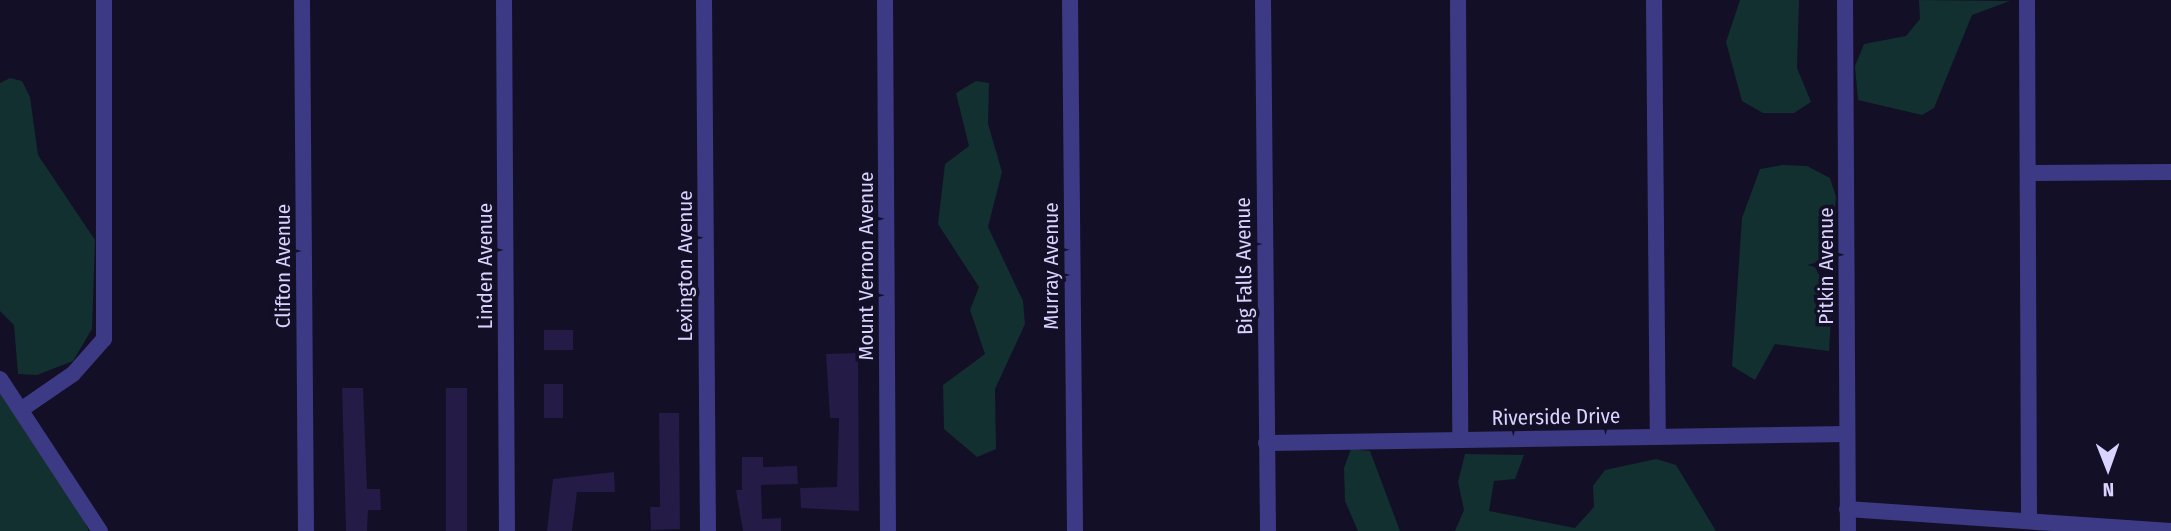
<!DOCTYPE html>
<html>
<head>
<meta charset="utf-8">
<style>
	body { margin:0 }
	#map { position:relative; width:2171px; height:531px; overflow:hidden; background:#130f26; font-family:"Fira Sans Condensed",sans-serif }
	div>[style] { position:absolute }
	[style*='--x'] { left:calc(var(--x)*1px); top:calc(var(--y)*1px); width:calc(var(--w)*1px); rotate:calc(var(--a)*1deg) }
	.green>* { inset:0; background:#12302f }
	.building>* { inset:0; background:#241b47; transform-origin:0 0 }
	.minor>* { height:16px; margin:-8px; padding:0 8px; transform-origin:8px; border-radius:8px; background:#3d3a85 }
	span { translate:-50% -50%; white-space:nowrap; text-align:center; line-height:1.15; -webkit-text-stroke:7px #130f26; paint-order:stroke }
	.street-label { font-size:21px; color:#d9d4ff }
	.north { position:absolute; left:2073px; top:433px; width:70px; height:70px; -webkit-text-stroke:5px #130f26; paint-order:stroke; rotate:179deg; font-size:19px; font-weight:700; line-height:28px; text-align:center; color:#d9d4ff }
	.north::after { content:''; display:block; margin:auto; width:24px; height:32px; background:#d9d4ff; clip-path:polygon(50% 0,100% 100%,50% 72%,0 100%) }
</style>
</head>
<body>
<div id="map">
	<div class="green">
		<div style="clip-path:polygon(1740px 0,1799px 0,1797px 68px,1811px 102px,1794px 113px,1763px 113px,1742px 101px,1726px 42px)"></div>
		<div style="clip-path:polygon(1919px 0,2010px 1px,1972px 15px,1934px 108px,1922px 115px,1858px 100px,1855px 66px,1864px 44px,1906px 36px,1920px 19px)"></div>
		<div style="clip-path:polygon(10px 78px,22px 81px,30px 97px,38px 155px,95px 240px,92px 329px,73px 361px,37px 375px,18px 374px,14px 325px,0 311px,0 83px)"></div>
		<div style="clip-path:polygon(976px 81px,989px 83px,988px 124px,1002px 172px,988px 227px,1023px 301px,1025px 324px,995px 389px,996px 449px,977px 457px,944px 429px,943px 385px,985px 354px,970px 310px,979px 287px,938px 224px,945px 164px,969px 146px,956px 93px)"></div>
		<div style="clip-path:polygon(1783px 165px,1807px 166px,1830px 178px,1836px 197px,1830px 252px,1815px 267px,1832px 301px,1829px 351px,1775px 344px,1755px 380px,1732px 366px,1742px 218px,1760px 169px)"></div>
		<div style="clip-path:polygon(0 388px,55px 464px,89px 531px,0 531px)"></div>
		<div style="clip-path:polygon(1351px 449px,1370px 451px,1400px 531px,1358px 531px,1345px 501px,1344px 468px)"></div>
		<div style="clip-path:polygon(1465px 454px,1524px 455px,1515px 479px,1494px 481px,1489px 511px,1575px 528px,1594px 507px,1593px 486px,1605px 470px,1656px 459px,1676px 465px,1716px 531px,1455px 531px,1464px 510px,1458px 482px)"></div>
	</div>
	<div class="building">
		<div style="left:544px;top:330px;width:29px;height:20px"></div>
		<div style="clip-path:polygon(858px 353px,859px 511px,801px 508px,800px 488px,837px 487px,839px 418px,830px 418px,826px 354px)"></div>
		<div style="left:544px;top:384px;width:19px;height:34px"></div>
		<div style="clip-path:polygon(342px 388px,363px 388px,367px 489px,380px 489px,381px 510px,368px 510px,367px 531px,346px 531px)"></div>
		<div style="left:446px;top:388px;width:21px;height:143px"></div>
		<div style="clip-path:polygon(659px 413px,679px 413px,680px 529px,651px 530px,650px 507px,660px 507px)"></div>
		<div style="clip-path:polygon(742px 457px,763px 457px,763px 467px,797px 466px,798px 484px,761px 485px,762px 519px,781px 518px,781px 531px,743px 531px,736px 490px,742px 490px)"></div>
		<div style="clip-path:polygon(614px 472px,615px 492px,577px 492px,572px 531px,547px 531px,553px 479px)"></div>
	</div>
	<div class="minor">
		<div style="--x:302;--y:0;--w:531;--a:89.57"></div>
		<div style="--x:504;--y:0;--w:531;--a:89.68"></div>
		<div style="--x:704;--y:0;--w:531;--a:89.57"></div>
		<div style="--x:885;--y:0;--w:531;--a:89.68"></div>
		<div style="--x:1070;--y:0;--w:531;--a:89.46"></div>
		<div style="--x:1263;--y:0;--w:531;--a:89.46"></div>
		<div style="--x:1458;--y:0;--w:439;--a:89.7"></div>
		<div style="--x:1654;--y:0;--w:437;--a:89.5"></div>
		<div style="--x:1845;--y:0;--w:531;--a:89.68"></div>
		<div style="--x:2027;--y:0;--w:520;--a:89.78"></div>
		<div style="--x:2028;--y:173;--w:143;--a:-0.4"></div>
		<div style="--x:0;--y:379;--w:182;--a:56.7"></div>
		<div style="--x:22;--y:409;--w:62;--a:-34.5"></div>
		<div style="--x:73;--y:374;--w:47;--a:-48.5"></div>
		<div style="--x:104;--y:339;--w:339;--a:-90"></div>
		<div style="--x:1266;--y:443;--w:581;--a:-0.89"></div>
		<div style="--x:1847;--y:509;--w:325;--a:3.9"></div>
	</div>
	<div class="street-label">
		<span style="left:283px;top:266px;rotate:-90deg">Clifton Avenue</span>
		<span style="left:485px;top:266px;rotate:-90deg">Linden Avenue</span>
		<span style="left:685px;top:266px;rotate:-90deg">Lexington Avenue</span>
		<span style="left:866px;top:266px;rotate:-90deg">Mount Vernon Avenue</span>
		<span style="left:1051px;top:266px;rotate:-90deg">Murray Avenue</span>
		<span style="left:1244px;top:266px;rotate:-91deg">Big Falls Avenue</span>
		<span style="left:1826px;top:266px;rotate:-90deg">Pitkin Avenue</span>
		<span style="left:1556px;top:417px;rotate:-1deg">Riverside Drive</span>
	</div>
	<div class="north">N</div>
</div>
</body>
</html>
